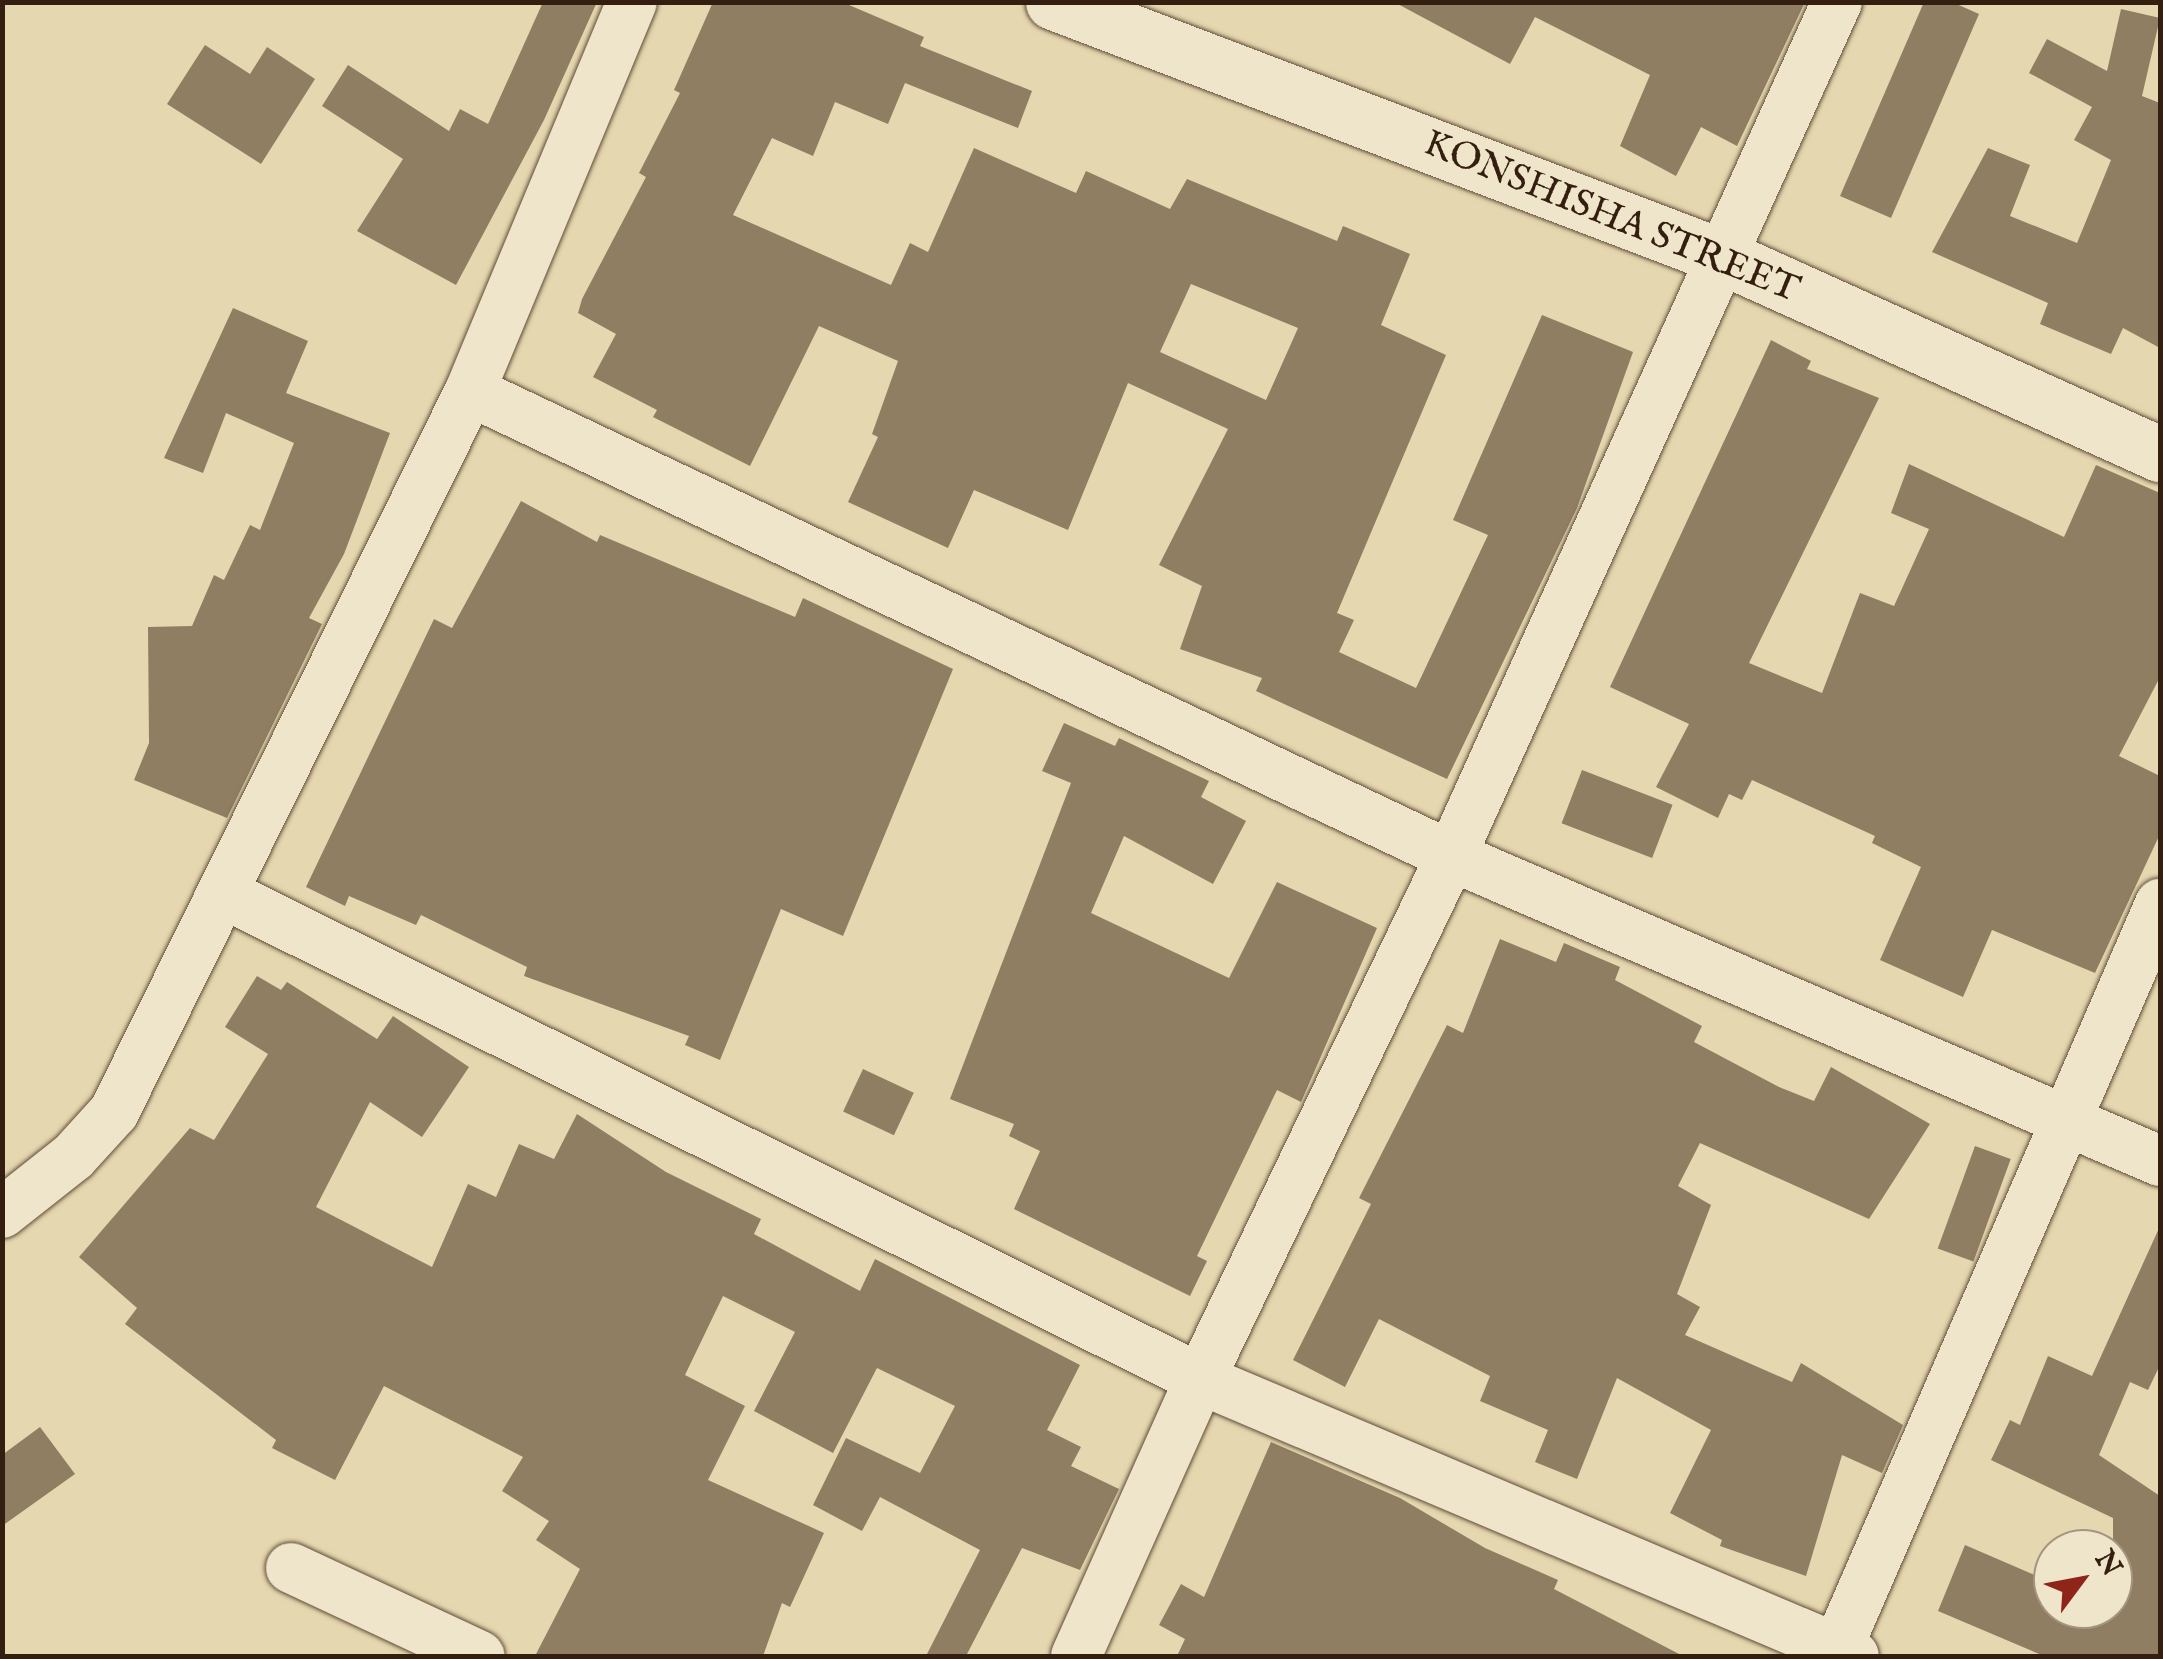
<!DOCTYPE html>
<html>
<head>
<meta charset="utf-8">
<style>
	body { margin:0 }
	#map { position:relative; width:2163px; height:1659px; overflow:hidden; background:#e5d7af; font-family:"IM FELL English",serif }
	div>[style] { position:absolute }
	[style*='--x'] { left:calc(var(--x)*1px); top:calc(var(--y)*1px); width:calc(var(--w)*1px); rotate:calc(var(--a)*1deg) }
	.building>* { inset:0; background:#907e62; transform-origin:0 0 }
	.roads { filter:drop-shadow(0 0 2px #604c37) drop-shadow(0 0 2px #604c37) }
	.street>* { height:50px; margin:-25px; padding:0 25px; transform-origin:25px; border-radius:25px; background:#eee5cb }
	.secondary>* { height:55px; margin:-27.5px; padding:0 27.5px; transform-origin:27.5px; border-radius:27.5px; background:#eee5cb }
	span { translate:-50% -50%; white-space:nowrap; text-align:center; line-height:1.15; -webkit-text-stroke:8px #eee5cb; paint-order:stroke }
	.street-label { font-size:38px; color:#341e0f }
	.frame { position:absolute; inset:0; border:5px solid #341e0f; pointer-events:none }
	.north { position:absolute; left:2033px; top:1529px; width:100px; height:100px; box-sizing:border-box; background:#eee5cb; border:2px solid #a49580; border-radius:50%; rotate:58deg; font-size:28px; font-weight:700; line-height:40px; text-align:center; color:#341e0f }
	.north::after { content:''; display:block; margin:auto; width:35px; height:45px; background:#8f2418; clip-path:polygon(50% 0,100% 100%,50% 72%,0 100%) }
</style>
</head>
<body>
<div id="map">
	<div class="building">
		<div style="clip-path:polygon(543px 2px,597px 2px,544px 120px,456px 285px,357px 231px,403px 159px,322px 106px,348px 65px,449px 131px,460px 109px,488px 124px)"></div>
		<div style="clip-path:polygon(evenodd,713px 2px,842px 2px,924px 37px,920px 46px,1032px 91px,1018px 128px,905px 83px,888px 124px,835px 102px,813px 156px,772px 138px,733px 215px,891px 285px,910px 243px,928px 252px,974px 148px,1076px 193px,1086px 171px,1170px 209px,1187px 179px,1337px 241px,1343px 226px,1410px 254px,1381px 325px,1446px 355px,1337px 613px,1354px 620px,1339px 652px,1416px 688px,1488px 535px,1453px 520px,1542px 315px,1633px 352px,1577px 508px,1447px 779px,1256px 691px,1262px 678px,1180px 649px,1202px 586px,1159px 565px,1228px 429px,1128px 383px,1068px 530px,974px 490px,948px 548px,848px 502px,878px 437px,872px 434px,898px 361px,819px 326px,750px 466px,653px 417px,657px 410px,593px 377px,616px 334px,578px 313px,582px 299px,646px 177px,639px 173px,680px 93px,674px 90px,713px 2px,1191px 284px,1298px 328px,1266px 400px,1160px 352px,1191px 284px)"></div>
		<div style="clip-path:polygon(1394px 2px,1805px 2px,1737px 146px,1701px 127px,1676px 176px,1620px 146px,1650px 75px,1535px 17px,1510px 64px)"></div>
		<div style="clip-path:polygon(1924px 2px,1952px 2px,1979px 14px,1891px 218px,1840px 196px)"></div>
		<div style="clip-path:polygon(2121px 9px,2160px 18px,2142px 96px,2160px 103px,2160px 348px,2123px 328px,2111px 354px,2040px 324px,2048px 303px,1932px 252px,1988px 148px,2030px 165px,2010px 216px,2077px 243px,2111px 160px,2074px 140px,2092px 107px,2029px 73px,2047px 39px,2107px 71px)"></div>
		<div style="clip-path:polygon(205px 45px,250px 74px,267px 47px,315px 79px,261px 164px,167px 104px)"></div>
		<div style="clip-path:polygon(233px 308px,308px 341px,286px 393px,390px 433px,344px 554px,309px 618px,322px 624px,227px 818px,134px 780px,149px 743px,148px 627px,192px 626px,214px 575px,224px 580px,250px 525px,260px 530px,294px 443px,226px 413px,203px 473px,164px 458px)"></div>
		<div style="clip-path:polygon(1771px 340px,1811px 361px,1807px 369px,1879px 398px,1749px 663px,1822px 693px,1860px 593px,1894px 606px,1929px 529px,1891px 513px,1909px 464px,2064px 537px,2096px 465px,2160px 493px,2160px 677px,2119px 756px,2160px 776px,2160px 834px,2095px 973px,1992px 930px,1963px 997px,1880px 960px,1921px 867px,1872px 843px,1875px 836px,1752px 780px,1742px 800px,1729px 794px,1718px 818px,1656px 787px,1689px 724px,1610px 687px)"></div>
		<div style="clip-path:polygon(521px 501px,597px 542px,600px 535px,795px 617px,803px 598px,953px 669px,843px 936px,781px 909px,720px 1060px,685px 1045px,689px 1036px,524px 976px,527px 967px,421px 915px,416px 925px,349px 896px,345px 906px,306px 887px,434px 619px,452px 628px)"></div>
		<div style="clip-path:polygon(1064px 723px,1115px 746px,1119px 738px,1209px 781px,1201px 797px,1246px 821px,1213px 884px,1124px 836px,1091px 913px,1229px 978px,1277px 882px,1377px 928px,1301px 1102px,1277px 1090px,1197px 1256px,1207px 1261px,1190px 1296px,1014px 1209px,1040px 1151px,1009px 1136px,1014px 1124px,950px 1099px,1071px 783px,1042px 771px)"></div>
		<div style="left:1582px;top:770px;width:97px;height:57px;rotate:21deg"></div>
		<div style="clip-path:polygon(1500px 939px,1556px 962px,1564px 943px,1620px 967px,1615px 980px,1702px 1026px,1694px 1042px,1779px 1087px,1814px 1101px,1831px 1067px,1930px 1124px,1869px 1219px,1700px 1143px,1678px 1186px,1711px 1205px,1677px 1294px,1700px 1307px,1685px 1335px,1792px 1382px,1801px 1363px,1903px 1425px,1882px 1473px,1842px 1455px,1806px 1576px,1720px 1546px,1722px 1540px,1670px 1513px,1711px 1430px,1617px 1378px,1577px 1479px,1535px 1462px,1548px 1430px,1480px 1401px,1490px 1376px,1379px 1319px,1345px 1387px,1293px 1360px,1371px 1204px,1359px 1198px,1447px 1025px,1463px 1033px)"></div>
		<div style="clip-path:polygon(257px 976px,281px 990px,287px 982px,377px 1039px,393px 1016px,469px 1067px,422px 1137px,370px 1102px,316px 1207px,432px 1267px,468px 1184px,496px 1197px,519px 1144px,554px 1159px,577px 1114px,666px 1172px,761px 1219px,754px 1234px,860px 1291px,875px 1259px,1080px 1365px,1047px 1430px,1081px 1447px,1071px 1466px,1119px 1489px,1080px 1570px,1022px 1548px,966px 1656px,926px 1656px,980px 1550px,880px 1497px,862px 1531px,813px 1505px,846px 1438px,920px 1473px,955px 1406px,877px 1368px,833px 1453px,754px 1411px,795px 1332px,723px 1296px,685px 1375px,745px 1406px,708px 1480px,824px 1533px,790px 1607px,782px 1603px,763px 1656px,535px 1656px,580px 1569px,536px 1540px,549px 1521px,502px 1491px,523px 1457px,384px 1386px,335px 1480px,272px 1448px,276px 1440px,125px 1324px,137px 1308px,79px 1257px,190px 1128px,214px 1140px,268px 1054px,225px 1027px)"></div>
		<div style="left:863px;top:1069px;width:56px;height:47px;rotate:25deg"></div>
		<div style="left:1975px;top:1146px;width:38px;height:109px;rotate:20deg"></div>
		<div style="clip-path:polygon(2160px 1226px,2160px 1365px,2148px 1390px,2130px 1382px,2099px 1455px,2160px 1496px,2160px 1656px,2044px 1656px,1938px 1611px,1965px 1545px,2053px 1583px,2053px 1609px,2113px 1609px,2113px 1518px,1991px 1460px,2010px 1420px,2020px 1425px,2048px 1356px,2092px 1376px)"></div>
		<div style="clip-path:polygon(40px 1427px,75px 1474px,2px 1526px,2px 1455px)"></div>
		<div style="clip-path:polygon(1271px 1442px,1400px 1498px,1485px 1548px,1558px 1580px,1554px 1589px,1683px 1656px,1177px 1656px,1185px 1639px,1159px 1625px,1181px 1584px,1204px 1597px)"></div>
	</div>
	<div class="roads">
		<div class="street">
			<div style="--x:470;--y:391;--w:1086;--a:25.36"></div>
			<div style="--x:1451;--y:856;--w:772;--a:23.28"></div>
			<div style="--x:225;--y:894;--w:1089;--a:26.45"></div>
			<div style="--x:1200;--y:1379;--w:710;--a:22.95"></div>
			<div style="--x:2;--y:1213;--w:90;--a:-38.3"></div>
			<div style="--x:73;--y:1157;--w:61;--a:-47.7"></div>
			<div style="--x:114;--y:1112;--w:804;--a:-63.72"></div>
			<div style="--x:470;--y:391;--w:421;--a:-67.4"></div>
			<div style="--x:291;--y:1568;--w:208;--a:25"></div>
			<div style="--x:1076;--y:1656;--w:303;--a:-65.9"></div>
			<div style="--x:1200;--y:1379;--w:580;--a:-64.36"></div>
			<div style="--x:1451;--y:856;--w:937;--a:-65.68"></div>
			<div style="--x:1834;--y:1656;--w:820;--a:-66.56"></div>
		</div>
		<div class="secondary">
			<div style="--x:1053;--y:2;--w:717;--a:20.84"></div>
			<div style="--x:1723;--y:257;--w:479;--a:24.3"></div>
		</div>
	</div>
	<div class="street-label">
		<span style="left:1611px;top:218px;rotate:22deg">KONSHISHA STREET</span>
	</div>
	<div class="frame"></div>
	<div class="north">N</div>
</div>
</body>
</html>
